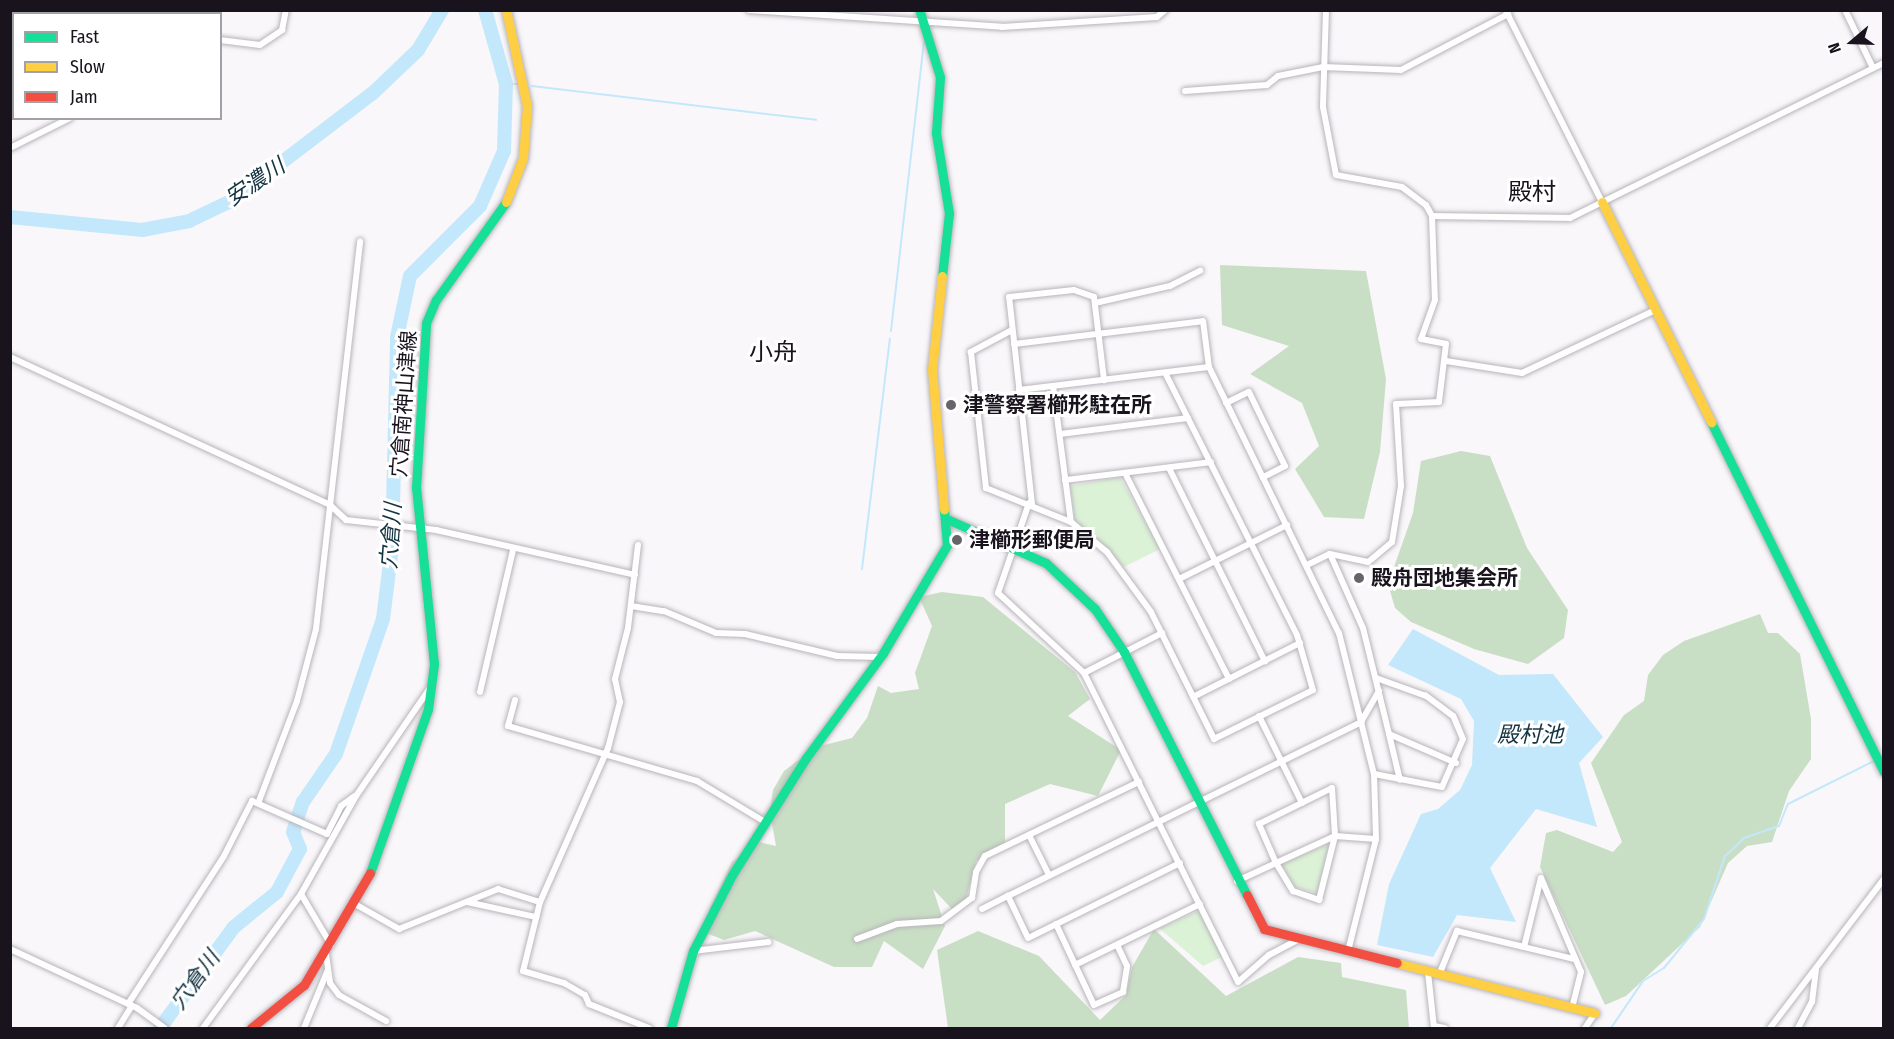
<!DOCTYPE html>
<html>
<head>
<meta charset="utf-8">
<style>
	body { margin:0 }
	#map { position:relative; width:1894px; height:1039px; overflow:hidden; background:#f9f7fa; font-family:"Fira Sans Condensed","Noto Sans JP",sans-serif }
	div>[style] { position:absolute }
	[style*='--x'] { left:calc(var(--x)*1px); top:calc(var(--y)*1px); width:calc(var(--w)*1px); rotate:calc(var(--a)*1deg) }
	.green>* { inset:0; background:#dcf2d7 }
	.forest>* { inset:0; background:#c9dfc5 }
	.water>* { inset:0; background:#c3e8fb }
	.stream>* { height:2px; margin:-1px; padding:0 1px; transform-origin:1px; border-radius:1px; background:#c3e8fb }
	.river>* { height:14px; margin:-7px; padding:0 7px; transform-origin:7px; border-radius:7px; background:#c3e8fb }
	.roads { filter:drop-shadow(0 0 2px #b8b4ba) drop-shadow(0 0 2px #b8b4ba) }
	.street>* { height:6px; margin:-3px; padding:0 3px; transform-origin:3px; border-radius:3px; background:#fefefe }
	.fast>* { height:9px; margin:-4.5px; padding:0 4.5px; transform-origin:4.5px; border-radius:4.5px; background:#16e098 }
	.slow>* { height:9px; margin:-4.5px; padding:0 4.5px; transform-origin:4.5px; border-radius:4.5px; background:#ffcf43 }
	.jam>* { height:9px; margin:-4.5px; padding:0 4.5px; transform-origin:4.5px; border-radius:4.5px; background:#f24e42 }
	.dots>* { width:16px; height:16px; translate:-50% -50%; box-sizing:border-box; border:3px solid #fff; border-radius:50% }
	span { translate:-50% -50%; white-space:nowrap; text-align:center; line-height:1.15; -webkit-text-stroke:6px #fff; paint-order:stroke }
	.street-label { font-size:21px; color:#19131d }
	.poi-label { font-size:21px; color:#19131d; font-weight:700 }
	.left { translate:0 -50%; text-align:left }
	.water-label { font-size:22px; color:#143341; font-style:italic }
	.quarter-label { font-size:24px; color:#19131d }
	.frame { position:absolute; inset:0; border:12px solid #19131d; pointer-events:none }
	.legend { position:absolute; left:12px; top:12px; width:210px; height:108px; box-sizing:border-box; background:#fff; border:2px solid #a3a1a5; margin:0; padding:8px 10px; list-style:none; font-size:18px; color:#19131d }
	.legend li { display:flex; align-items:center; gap:12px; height:30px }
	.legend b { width:30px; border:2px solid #a3a1a5 }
	.north { position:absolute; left:1822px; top:12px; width:60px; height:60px; -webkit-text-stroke:4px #fff; paint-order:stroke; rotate:251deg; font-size:16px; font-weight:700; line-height:24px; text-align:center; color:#19131d }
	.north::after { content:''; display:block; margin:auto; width:21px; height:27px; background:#19131d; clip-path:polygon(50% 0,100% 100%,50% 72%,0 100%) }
</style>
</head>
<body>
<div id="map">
	<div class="green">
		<div style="clip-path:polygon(1120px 477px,1160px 549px,1124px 567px,1075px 520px,1070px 486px)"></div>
		<div style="clip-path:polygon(1329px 844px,1317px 893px,1295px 887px,1282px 864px)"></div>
		<div style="clip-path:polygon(1199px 911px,1222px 957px,1203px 966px,1159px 928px)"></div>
	</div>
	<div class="forest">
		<div style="clip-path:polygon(1220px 265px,1366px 271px,1386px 379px,1380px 452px,1364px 519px,1324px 517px,1295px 469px,1319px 446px,1302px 403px,1250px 374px,1289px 346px,1222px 325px)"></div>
		<div style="clip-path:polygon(1461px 451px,1490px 456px,1527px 548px,1568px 610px,1564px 638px,1528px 664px,1474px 649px,1411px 622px,1395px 608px,1388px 584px,1413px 513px,1421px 461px)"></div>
		<div style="clip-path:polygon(942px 592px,983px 597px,1075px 672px,1090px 699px,1068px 716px,1121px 750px,1098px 796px,1050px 784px,1005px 804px,1005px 842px,976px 861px,966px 899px,952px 909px,933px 889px,945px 926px,923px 969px,884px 941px,872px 967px,834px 967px,755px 931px,724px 940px,706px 933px,710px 908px,732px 862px,759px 842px,776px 846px,770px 812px,773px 790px,784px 771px,816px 747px,852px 738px,867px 718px,878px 686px,891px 693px,919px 689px,915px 673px,932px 626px,919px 597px)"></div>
		<div style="clip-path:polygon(1760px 614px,1768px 633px,1778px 633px,1800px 654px,1811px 719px,1811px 759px,1789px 791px,1772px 842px,1747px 846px,1728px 863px,1700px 927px,1626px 996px,1605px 1005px,1540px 867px,1546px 833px,1557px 830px,1613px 852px,1622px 842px,1591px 763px,1624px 715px,1644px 701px,1648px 675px,1663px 655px,1684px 641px)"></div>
		<div style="clip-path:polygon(1154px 929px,1226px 996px,1298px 957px,1341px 963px,1342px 977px,1406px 990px,1409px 1028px,948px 1028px,937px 950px,978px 931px,1039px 956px,1100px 1020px,1126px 995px,1132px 967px)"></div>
	</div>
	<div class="water">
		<div style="clip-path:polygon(1413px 629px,1499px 675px,1553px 674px,1603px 737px,1579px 763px,1597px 827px,1536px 809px,1490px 868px,1516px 922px,1457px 915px,1433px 957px,1377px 945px,1389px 884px,1421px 814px,1438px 809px,1460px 790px,1472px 765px,1474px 721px,1461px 699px,1388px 665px)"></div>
	</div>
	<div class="stream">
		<div style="--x:506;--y:84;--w:12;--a:0"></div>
		<div style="--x:532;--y:86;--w:286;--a:6.8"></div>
		<div style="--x:891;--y:331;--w:291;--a:-83.5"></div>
		<div style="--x:862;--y:569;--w:232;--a:-83.1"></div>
		<div style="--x:1611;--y:1028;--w:57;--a:-55.8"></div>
		<div style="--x:1643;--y:981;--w:25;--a:-32"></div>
		<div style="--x:1664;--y:968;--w:63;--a:-50.8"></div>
		<div style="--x:1704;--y:919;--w:66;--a:-71.6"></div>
		<div style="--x:1725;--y:856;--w:26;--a:-43"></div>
		<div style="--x:1744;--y:838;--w:37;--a:-19"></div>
		<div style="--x:1779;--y:826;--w:24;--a:-68"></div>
		<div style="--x:1788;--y:804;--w:98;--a:-26.6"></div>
	</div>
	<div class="river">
		<div style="--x:10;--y:217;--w:133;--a:5.6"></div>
		<div style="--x:142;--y:230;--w:48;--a:-10.8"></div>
		<div style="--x:189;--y:221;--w:47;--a:-25.5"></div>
		<div style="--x:231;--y:201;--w:178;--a:-37.3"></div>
		<div style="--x:373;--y:93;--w:62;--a:-43.7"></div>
		<div style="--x:418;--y:50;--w:47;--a:-59"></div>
		<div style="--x:160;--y:1028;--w:125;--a:-53.8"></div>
		<div style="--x:234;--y:927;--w:55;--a:-39.1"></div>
		<div style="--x:277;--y:892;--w:49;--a:-61.9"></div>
		<div style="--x:300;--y:849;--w:18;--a:-112"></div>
		<div style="--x:293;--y:832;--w:32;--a:-72"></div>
		<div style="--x:303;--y:802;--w:58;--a:-55.5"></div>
		<div style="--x:336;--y:754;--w:143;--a:-70.8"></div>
		<div style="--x:383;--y:619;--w:73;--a:-82.9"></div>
		<div style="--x:392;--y:547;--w:210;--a:-88.6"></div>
		<div style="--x:397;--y:337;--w:62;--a:-78"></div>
		<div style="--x:410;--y:276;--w:99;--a:-45"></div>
		<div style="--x:480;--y:206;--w:60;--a:-66.4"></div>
		<div style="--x:504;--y:151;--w:67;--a:-88.3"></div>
		<div style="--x:506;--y:84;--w:77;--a:-105.8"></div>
	</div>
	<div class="roads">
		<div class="street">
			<div style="--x:749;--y:10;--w:254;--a:3.8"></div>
			<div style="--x:1002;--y:27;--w:155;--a:-3.7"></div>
			<div style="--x:1157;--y:17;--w:11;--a:-41"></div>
			<div style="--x:1326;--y:10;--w:97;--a:91.8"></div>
			<div style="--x:1323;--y:107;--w:69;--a:79.2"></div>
			<div style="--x:1336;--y:175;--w:67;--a:10.3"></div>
			<div style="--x:1402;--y:187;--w:30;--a:37"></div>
			<div style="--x:1426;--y:205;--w:13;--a:61"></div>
			<div style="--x:1432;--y:216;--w:84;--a:88"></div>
			<div style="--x:1435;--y:300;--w:41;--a:109.7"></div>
			<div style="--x:1421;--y:339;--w:25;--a:11"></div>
			<div style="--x:1446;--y:344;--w:58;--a:96.9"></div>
			<div style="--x:1439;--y:402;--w:43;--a:177.3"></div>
			<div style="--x:1396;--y:404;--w:82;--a:86.5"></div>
			<div style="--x:1401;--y:486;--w:57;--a:99.1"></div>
			<div style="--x:1392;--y:542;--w:31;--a:140"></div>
			<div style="--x:1368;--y:562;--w:39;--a:-168"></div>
			<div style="--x:1845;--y:10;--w:64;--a:64.2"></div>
			<div style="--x:1506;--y:11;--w:214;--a:63.3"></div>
			<div style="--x:125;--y:14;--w:4;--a:-90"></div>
			<div style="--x:220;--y:40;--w:40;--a:7.1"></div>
			<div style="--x:260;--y:45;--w:27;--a:-34"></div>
			<div style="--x:282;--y:30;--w:20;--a:-79"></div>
			<div style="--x:1185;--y:91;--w:82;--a:-4.2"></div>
			<div style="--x:1267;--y:85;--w:14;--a:-39"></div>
			<div style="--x:1278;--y:76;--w:46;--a:-11.3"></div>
			<div style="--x:1323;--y:67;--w:78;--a:2.2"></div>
			<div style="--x:1401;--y:70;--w:121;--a:-27.6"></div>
			<div style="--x:10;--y:148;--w:67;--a:-26.6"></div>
			<div style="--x:1432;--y:216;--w:138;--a:0.8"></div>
			<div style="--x:1570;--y:218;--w:350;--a:-26.3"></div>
			<div style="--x:1095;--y:303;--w:77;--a:-12.8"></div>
			<div style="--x:1170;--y:286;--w:34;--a:-27"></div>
			<div style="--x:1012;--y:330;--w:47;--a:151.8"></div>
			<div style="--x:971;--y:352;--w:137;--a:83.7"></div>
			<div style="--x:986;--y:488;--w:92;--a:21.8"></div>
			<div style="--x:1071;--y:522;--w:47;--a:39.8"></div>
			<div style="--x:1107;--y:552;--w:74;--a:53.7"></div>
			<div style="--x:1151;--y:612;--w:142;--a:63.6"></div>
			<div style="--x:1214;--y:739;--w:110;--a:-26.3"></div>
			<div style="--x:1313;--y:690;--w:57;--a:-106.2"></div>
			<div style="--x:1297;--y:635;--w:293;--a:-116.7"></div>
			<div style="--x:1014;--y:344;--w:190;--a:-6.9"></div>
			<div style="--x:1203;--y:321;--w:46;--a:82.6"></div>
			<div style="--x:1209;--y:367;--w:296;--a:64"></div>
			<div style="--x:1339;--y:633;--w:145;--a:76.1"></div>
			<div style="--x:1374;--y:774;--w:65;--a:88.2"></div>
			<div style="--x:1376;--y:839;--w:115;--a:104"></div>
			<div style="--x:10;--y:357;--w:353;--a:24.8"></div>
			<div style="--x:330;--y:505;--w:22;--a:43"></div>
			<div style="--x:346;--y:520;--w:91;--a:6.3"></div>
			<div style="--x:436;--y:530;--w:204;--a:12.7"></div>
			<div style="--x:1446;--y:361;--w:77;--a:9"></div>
			<div style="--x:1522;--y:373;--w:147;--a:-25.3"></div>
			<div style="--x:1053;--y:386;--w:137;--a:82.5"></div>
			<div style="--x:1019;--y:390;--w:191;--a:-6.9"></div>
			<div style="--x:1226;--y:403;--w:25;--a:-26"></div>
			<div style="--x:1249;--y:392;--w:82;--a:64.1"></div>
			<div style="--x:1285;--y:466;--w:25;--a:153"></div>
			<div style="--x:1060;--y:434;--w:129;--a:-7.1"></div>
			<div style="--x:1169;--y:468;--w:216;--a:63.6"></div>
			<div style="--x:1125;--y:473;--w:231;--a:63.2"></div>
			<div style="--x:1065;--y:480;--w:147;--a:-7"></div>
			<div style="--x:1029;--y:503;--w:95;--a:109"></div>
			<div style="--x:998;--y:593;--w:117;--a:42.9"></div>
			<div style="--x:1084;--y:673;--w:345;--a:63.5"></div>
			<div style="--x:1238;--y:982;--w:41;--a:-41.1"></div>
			<div style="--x:1269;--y:955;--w:34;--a:-28"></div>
			<div style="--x:1032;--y:504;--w:208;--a:-96.3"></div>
			<div style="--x:1009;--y:297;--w:65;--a:-6.1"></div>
			<div style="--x:1074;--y:290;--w:21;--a:19"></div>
			<div style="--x:1094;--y:297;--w:84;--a:83.1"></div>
			<div style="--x:638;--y:545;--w:84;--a:96.9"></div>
			<div style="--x:628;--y:628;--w:53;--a:104.3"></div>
			<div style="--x:615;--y:679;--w:24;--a:78"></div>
			<div style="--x:620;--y:702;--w:48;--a:104.6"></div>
			<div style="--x:608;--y:748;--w:168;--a:113.8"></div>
			<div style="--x:540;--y:902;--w:71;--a:103.8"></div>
			<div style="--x:523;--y:971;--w:43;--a:16.3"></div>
			<div style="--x:564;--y:983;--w:24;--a:30"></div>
			<div style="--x:585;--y:995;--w:10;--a:66"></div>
			<div style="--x:589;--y:1004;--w:65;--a:21.8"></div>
			<div style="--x:1330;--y:554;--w:81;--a:66"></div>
			<div style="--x:1363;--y:628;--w:109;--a:76.2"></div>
			<div style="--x:1389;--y:734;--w:73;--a:23.4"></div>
			<div style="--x:1307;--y:565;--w:25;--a:-26"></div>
			<div style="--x:1179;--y:579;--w:121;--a:-26.6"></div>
			<div style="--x:631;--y:606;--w:33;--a:9"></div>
			<div style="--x:664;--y:611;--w:56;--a:22.9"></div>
			<div style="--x:716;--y:633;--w:29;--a:2"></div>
			<div style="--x:745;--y:634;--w:95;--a:13.4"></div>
			<div style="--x:837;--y:656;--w:43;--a:1.3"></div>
			<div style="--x:1084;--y:673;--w:88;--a:-27.1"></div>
			<div style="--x:480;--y:692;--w:146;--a:-76.9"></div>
			<div style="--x:1193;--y:697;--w:120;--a:-26.8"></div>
			<div style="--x:515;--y:700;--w:27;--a:105"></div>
			<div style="--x:508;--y:726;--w:197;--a:16.2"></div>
			<div style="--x:697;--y:781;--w:79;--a:31.1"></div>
			<div style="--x:1259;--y:716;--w:97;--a:63.7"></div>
			<div style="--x:1389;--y:734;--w:47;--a:76.6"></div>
			<div style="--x:1374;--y:774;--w:69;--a:10.8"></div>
			<div style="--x:1442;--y:787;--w:52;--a:-66.4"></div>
			<div style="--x:1463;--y:739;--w:25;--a:-113"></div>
			<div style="--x:1453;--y:716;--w:34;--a:-143"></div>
			<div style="--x:1426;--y:696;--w:53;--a:-160.2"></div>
			<div style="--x:259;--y:801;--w:107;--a:-69.2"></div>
			<div style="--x:297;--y:701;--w:74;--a:-75.2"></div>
			<div style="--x:316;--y:629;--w:390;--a:-83.5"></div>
			<div style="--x:1029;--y:835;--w:45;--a:63.4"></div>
			<div style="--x:1335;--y:836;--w:65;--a:155.4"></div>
			<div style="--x:1276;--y:863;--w:43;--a:-113.6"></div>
			<div style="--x:1259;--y:824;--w:81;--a:-26.3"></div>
			<div style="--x:1332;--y:788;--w:48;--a:86.4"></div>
			<div style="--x:1335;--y:836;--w:41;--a:4.2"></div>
			<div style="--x:1180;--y:863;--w:169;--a:153.7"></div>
			<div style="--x:1028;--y:938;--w:47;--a:-115.5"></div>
			<div style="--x:1008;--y:896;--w:394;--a:-26.2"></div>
			<div style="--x:1361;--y:722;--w:36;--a:-60"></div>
			<div style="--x:1237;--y:881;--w:43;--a:-24.8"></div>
			<div style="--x:1276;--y:863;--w:33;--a:59"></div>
			<div style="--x:1293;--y:891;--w:28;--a:19"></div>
			<div style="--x:1319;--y:900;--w:66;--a:-76"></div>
			<div style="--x:301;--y:894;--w:59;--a:59.5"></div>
			<div style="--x:467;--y:902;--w:71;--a:12.3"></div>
			<div style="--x:355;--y:904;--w:51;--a:29.6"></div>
			<div style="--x:399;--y:929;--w:107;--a:-22"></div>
			<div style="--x:498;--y:889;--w:44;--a:17.2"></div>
			<div style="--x:982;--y:909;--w:29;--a:-27"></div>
			<div style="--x:1056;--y:924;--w:89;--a:64.9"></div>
			<div style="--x:1094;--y:1005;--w:32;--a:-24"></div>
			<div style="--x:1123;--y:992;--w:26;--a:-81"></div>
			<div style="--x:1127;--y:966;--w:23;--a:-115"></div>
			<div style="--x:857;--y:939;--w:43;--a:-20.6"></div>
			<div style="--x:897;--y:924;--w:44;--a:-3.9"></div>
			<div style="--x:941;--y:921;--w:39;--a:-37"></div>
			<div style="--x:972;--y:898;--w:26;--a:-81"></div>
			<div style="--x:976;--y:872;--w:18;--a:-61"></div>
			<div style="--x:985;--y:856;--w:171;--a:-25.7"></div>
			<div style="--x:1524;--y:947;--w:51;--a:13.5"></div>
			<div style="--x:10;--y:949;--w:140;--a:24.9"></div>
			<div style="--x:137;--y:1008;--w:34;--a:36"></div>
			<div style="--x:693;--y:951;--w:76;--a:-6.8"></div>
			<div style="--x:326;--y:954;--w:29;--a:82"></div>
			<div style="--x:330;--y:983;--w:15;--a:53"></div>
			<div style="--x:339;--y:995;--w:54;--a:29"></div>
			<div style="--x:1075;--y:965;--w:139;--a:-26"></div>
			<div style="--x:1428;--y:972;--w:56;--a:83.9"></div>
			<div style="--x:1439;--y:975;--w:48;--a:-67.8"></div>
			<div style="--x:1457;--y:931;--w:69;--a:13.4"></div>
			<div style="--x:1524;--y:947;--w:71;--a:-76.2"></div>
			<div style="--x:1541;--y:878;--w:102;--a:66.9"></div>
			<div style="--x:1581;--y:972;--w:36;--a:104"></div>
			<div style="--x:128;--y:1004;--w:176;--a:-57"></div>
			<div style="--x:224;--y:856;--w:62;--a:-63"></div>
			<div style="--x:252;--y:801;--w:82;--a:23.7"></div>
			<div style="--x:327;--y:834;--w:31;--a:-63"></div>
			<div style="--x:341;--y:806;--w:17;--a:-36"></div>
			<div style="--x:1434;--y:1026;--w:11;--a:10"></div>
			<div style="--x:118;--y:1028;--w:26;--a:-58"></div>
			<div style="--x:203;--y:1028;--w:166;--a:-53.8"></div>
			<div style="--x:301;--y:894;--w:112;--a:-60.7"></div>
			<div style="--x:356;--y:796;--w:135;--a:-55.6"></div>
			<div style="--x:304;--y:1028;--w:61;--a:-67.7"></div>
			<div style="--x:1585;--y:1028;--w:18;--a:-56"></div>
			<div style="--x:1770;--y:1028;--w:188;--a:-52.6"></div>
			<div style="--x:1798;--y:1028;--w:30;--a:-62"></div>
			<div style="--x:1812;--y:1002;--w:34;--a:-83"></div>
		</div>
		<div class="fast">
			<div style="--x:920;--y:12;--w:68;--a:72.9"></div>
			<div style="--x:940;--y:77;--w:56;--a:94.1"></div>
			<div style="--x:936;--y:133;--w:81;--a:80.8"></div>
			<div style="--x:949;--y:213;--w:63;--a:96.3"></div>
			<div style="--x:1711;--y:422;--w:390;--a:63.7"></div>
			<div style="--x:947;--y:519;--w:108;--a:24"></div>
			<div style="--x:1046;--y:563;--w:67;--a:43.2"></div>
			<div style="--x:1095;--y:609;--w:52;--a:56"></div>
			<div style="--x:1124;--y:652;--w:272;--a:63.2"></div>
			<div style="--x:370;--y:873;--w:174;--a:-70.5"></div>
			<div style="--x:428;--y:709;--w:45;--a:-82.4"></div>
			<div style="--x:434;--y:664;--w:177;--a:-95.8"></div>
			<div style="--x:416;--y:488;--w:165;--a:-86.5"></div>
			<div style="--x:426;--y:323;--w:25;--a:-67"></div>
			<div style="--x:436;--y:300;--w:120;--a:-54.5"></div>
			<div style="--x:671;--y:1028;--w:80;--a:-74.1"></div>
			<div style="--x:693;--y:951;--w:85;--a:-62.8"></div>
			<div style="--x:732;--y:875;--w:138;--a:-57.7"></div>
			<div style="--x:806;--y:758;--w:130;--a:-53.7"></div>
			<div style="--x:883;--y:653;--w:126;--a:-59.3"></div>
			<div style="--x:947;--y:545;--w:36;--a:-95"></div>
		</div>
		<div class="slow">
			<div style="--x:506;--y:202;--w:47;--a:-68.9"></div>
			<div style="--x:523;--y:158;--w:52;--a:-85.6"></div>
			<div style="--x:527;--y:106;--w:98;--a:-102.3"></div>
			<div style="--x:1602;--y:202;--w:246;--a:63.6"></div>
			<div style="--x:942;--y:276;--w:94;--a:96.1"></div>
			<div style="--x:932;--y:369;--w:141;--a:85.1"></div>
			<div style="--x:1397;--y:963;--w:204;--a:14.2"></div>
		</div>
		<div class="jam">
			<div style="--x:1247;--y:895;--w:38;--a:63"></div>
			<div style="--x:1264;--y:929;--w:137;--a:14.3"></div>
			<div style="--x:251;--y:1028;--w:68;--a:-39.1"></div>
			<div style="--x:304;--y:985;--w:130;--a:-59.5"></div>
		</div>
	</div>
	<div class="dots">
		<div style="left:951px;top:405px;background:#67636a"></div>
		<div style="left:957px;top:540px;background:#67636a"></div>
		<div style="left:1359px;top:578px;background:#67636a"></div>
	</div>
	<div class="street-label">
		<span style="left:404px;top:404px;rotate:-86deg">穴倉南神山津線</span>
	</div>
	<div class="poi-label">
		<span class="left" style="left:963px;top:405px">津警察署櫛形駐在所</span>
		<span class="left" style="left:969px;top:540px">津櫛形郵便局</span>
		<span class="left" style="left:1371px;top:578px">殿舟団地集会所</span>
	</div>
	<div class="water-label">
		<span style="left:255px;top:182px;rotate:-34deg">安濃川</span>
		<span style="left:391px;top:536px;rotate:-86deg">穴倉川</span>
		<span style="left:1530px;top:735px">殿村池</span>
		<span style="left:195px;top:980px;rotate:-54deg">穴倉川</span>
	</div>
	<div class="quarter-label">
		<span style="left:1532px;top:193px">殿村</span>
		<span style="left:773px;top:353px">小舟</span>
	</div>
	<div class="frame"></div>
	<ul class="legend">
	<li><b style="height:8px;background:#16e098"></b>Fast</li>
	<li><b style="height:8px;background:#ffcf43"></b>Slow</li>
	<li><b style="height:8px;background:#f24e42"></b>Jam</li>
	</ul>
	<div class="north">N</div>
</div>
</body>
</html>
